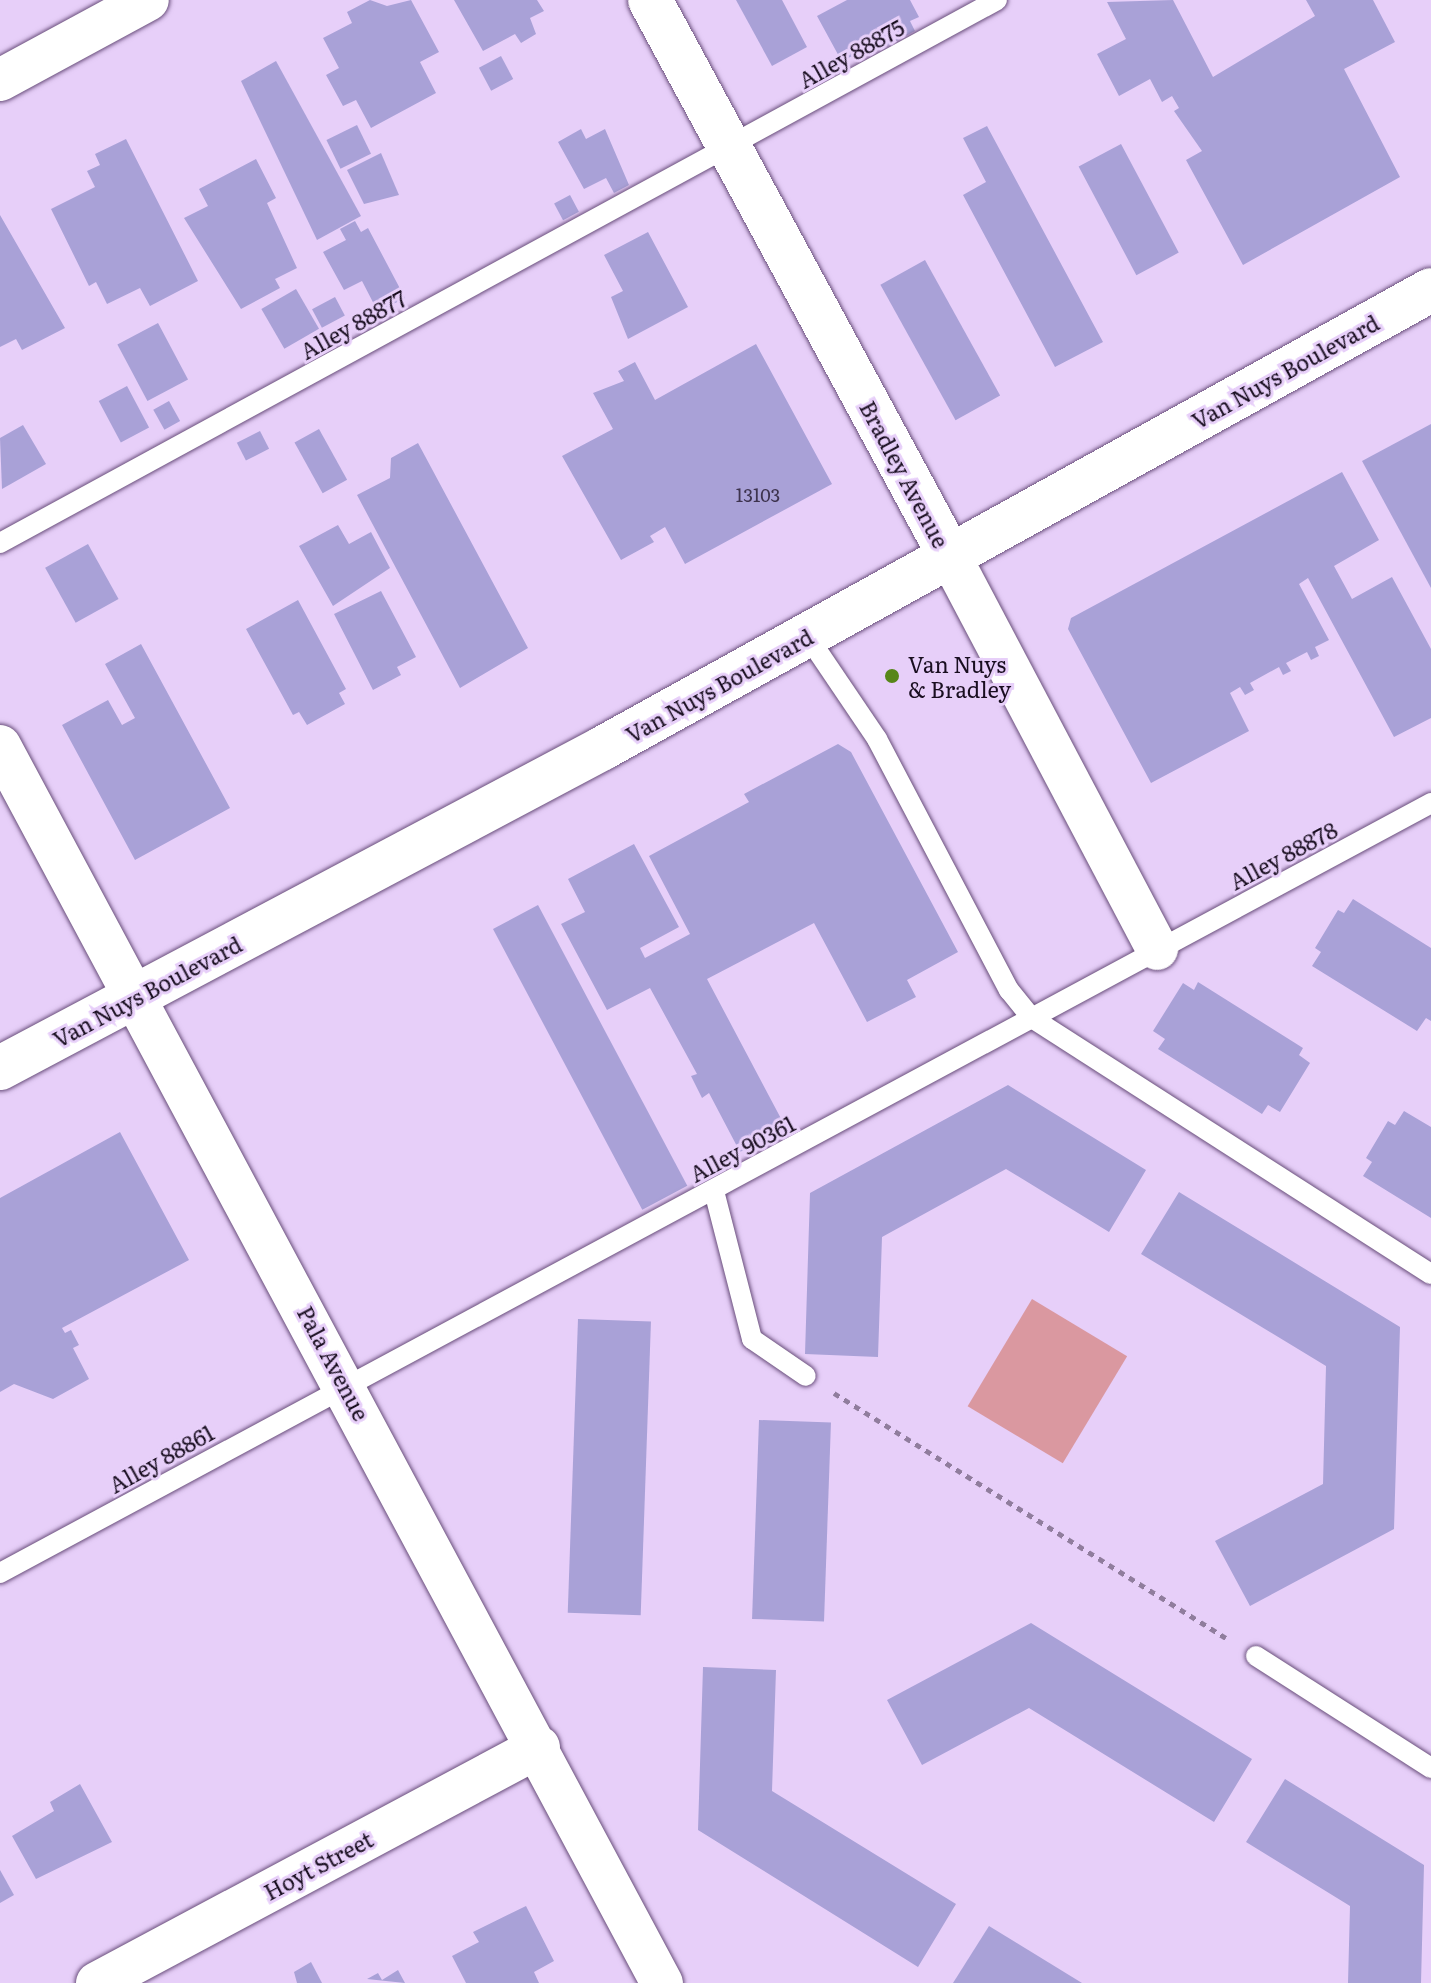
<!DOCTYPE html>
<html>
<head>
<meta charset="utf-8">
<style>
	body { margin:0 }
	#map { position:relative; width:1431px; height:1983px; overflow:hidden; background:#e7cff9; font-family:Literata,serif }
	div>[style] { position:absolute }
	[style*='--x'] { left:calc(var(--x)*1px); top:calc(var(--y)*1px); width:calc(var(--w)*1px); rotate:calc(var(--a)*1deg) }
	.green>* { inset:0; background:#da98a0; transform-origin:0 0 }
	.building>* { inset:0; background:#a9a1d7; transform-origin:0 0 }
	.path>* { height:5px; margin-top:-2.5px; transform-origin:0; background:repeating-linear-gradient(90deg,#907d9d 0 6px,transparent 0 12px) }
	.roads { filter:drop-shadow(0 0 2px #694e7b) drop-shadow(0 0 2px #694e7b) }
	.lane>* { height:20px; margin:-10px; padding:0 10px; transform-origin:10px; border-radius:10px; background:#fff }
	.street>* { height:42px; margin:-21px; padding:0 21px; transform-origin:21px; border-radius:21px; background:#fff }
	.secondary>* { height:44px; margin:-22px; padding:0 22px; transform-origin:22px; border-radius:22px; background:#fff }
	.primary>* { height:44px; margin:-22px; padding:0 22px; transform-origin:22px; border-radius:22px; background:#fff }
	.dots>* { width:22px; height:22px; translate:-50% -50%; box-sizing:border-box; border:4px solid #e7cff9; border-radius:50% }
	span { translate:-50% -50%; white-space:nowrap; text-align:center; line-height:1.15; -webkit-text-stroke:6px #e7cff9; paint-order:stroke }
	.number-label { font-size:18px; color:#3d334e }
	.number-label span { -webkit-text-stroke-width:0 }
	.street-label { font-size:22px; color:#190e20 }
	.poi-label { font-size:22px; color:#190e20 }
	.left { translate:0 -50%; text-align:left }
</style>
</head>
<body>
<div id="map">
	<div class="green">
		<div style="left:1032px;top:1299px;width:111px;height:125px;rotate:31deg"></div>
	</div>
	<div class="building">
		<div style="clip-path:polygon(370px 0,387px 6px,411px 0,439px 52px,420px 62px,436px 93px,371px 128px,356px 100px,343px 106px,326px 75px,339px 68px,323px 38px,352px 23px,347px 12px)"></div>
		<div style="clip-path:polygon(454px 0,537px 0,544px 11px,530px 18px,536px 34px,521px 43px,515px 34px,483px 51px)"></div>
		<div style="clip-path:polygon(736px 0,782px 0,807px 47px,772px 66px)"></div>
		<div style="clip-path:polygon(847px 0,910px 0,919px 17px,910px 21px,915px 31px,885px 47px,880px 37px,866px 44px,870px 51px,841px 60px,817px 16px)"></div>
		<div style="clip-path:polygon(1173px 0,1213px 77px,1315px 16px,1306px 0,1373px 0,1395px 42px,1344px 69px,1400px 177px,1243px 265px,1186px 160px,1202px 151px,1174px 111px,1179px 108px,1172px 96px,1162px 102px,1150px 79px,1119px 96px,1097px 54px,1126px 39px,1107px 2px)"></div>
		<div style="left:501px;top:56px;width:26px;height:25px;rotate:62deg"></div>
		<div style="clip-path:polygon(276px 61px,361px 216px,317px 240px,241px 81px)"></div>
		<div style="left:357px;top:125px;width:32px;height:34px;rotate:64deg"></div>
		<div style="clip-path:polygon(987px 126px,1103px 342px,1055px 367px,963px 195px,986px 182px,963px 138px)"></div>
		<div style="clip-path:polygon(581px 129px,586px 139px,605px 129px,629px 185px,614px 193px,606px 178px,584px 189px,558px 142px)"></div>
		<div style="clip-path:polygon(126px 139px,198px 281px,150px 306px,140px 288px,107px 304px,96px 282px,89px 286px,51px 209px,95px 187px,87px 171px,100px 165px,95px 154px)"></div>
		<div style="left:1121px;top:144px;width:123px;height:48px;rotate:62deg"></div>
		<div style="clip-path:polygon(381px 153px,399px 195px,364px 204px,347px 170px)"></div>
		<div style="clip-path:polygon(256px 159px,276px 198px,267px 203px,297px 268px,275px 279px,280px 288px,241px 309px,184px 218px,208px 206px,199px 189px)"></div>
		<div style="left:570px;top:195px;width:19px;height:18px;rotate:62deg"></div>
		<div style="clip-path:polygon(0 215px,65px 328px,22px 350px,16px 339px,0 347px)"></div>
		<div style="clip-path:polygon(355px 221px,361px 232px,368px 228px,405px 298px,378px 312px,362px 281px,344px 290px,323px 252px,346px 240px,340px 229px)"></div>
		<div style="clip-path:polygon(648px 232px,688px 307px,628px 339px,611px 297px,623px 291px,604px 255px)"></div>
		<div style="left:925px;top:260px;width:155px;height:51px;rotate:61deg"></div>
		<div style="left:296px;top:289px;width:46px;height:40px;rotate:60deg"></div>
		<div style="left:335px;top:297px;width:21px;height:26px;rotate:62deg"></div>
		<div style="left:158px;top:323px;width:64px;height:46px;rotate:62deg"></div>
		<div style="clip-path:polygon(756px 344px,832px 484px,685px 564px,665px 527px,650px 536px,654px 542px,621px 560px,562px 456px,613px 429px,593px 393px,624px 381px,618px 371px,635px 362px,655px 400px)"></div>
		<div style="left:127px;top:386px;width:47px;height:32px;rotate:62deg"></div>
		<div style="left:169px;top:401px;width:23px;height:18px;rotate:61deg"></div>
		<div style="clip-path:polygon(1431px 424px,1431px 588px,1362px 461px)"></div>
		<div style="clip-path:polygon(23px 425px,46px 464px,2px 489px,0 438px)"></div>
		<div style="left:319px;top:429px;width:58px;height:28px;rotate:61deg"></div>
		<div style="left:260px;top:431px;width:20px;height:26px;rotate:63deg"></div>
		<div style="clip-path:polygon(418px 443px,528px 648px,460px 688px,357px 495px,390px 478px,391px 458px)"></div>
		<div style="clip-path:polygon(1342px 472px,1379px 540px,1334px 566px,1352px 599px,1392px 577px,1431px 649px,1431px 718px,1394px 737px,1308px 578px,1299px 584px,1329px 640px,1315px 647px,1319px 656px,1311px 660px,1307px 652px,1286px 663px,1291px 671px,1283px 675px,1279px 667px,1250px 683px,1254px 690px,1245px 695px,1240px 687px,1230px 693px,1249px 731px,1151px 783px,1068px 629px,1071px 618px)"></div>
		<div style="clip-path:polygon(338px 525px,349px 544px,371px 532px,390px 568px,333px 606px,299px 546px)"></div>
		<div style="left:88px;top:544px;width:63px;height:49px;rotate:61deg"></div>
		<div style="clip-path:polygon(381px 591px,416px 657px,397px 667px,401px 675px,373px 690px,334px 614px)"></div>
		<div style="clip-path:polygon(298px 600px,346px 689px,339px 693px,345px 704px,307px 725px,299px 712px,293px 715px,246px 629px)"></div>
		<div style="clip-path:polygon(141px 644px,230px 808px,135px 860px,62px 725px,108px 700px,122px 725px,135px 718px,105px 664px)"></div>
		<div style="clip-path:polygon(838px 744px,851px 752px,958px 952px,907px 980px,916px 997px,867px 1022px,814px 923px,707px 979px,786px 1128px,740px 1152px,709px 1093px,702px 1098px,691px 1076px,697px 1074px,650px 988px,607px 1010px,561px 924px,585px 912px,568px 879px,634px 844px,679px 927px,640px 948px,645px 958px,690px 934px,649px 856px,749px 802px,744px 794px)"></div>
		<div style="clip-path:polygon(1353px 899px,1431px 948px,1431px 1021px,1426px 1018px,1417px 1031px,1312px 966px,1321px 952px,1315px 948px,1338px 910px,1344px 913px)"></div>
		<div style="left:538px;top:905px;width:318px;height:51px;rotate:62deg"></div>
		<div style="clip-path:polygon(1198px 982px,1303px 1048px,1299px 1055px,1310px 1063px,1280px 1112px,1268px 1105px,1262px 1114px,1158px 1049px,1165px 1039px,1153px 1031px,1183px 983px,1194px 990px)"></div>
		<div style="clip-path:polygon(1008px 1085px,1146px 1170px,1109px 1232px,1006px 1169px,882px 1237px,878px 1357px,805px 1354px,810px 1193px)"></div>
		<div style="clip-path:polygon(1404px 1111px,1431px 1127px,1431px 1218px,1363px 1176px,1372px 1162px,1366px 1158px,1388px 1121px,1395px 1125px)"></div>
		<div style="clip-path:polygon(120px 1132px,189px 1260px,62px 1328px,65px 1333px,71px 1330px,79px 1345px,73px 1348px,89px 1379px,53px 1399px,14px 1384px,0 1392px,0 1198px)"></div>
		<div style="clip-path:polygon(1179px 1192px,1400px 1327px,1394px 1529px,1250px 1606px,1215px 1541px,1323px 1484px,1326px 1366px,1141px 1254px)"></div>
		<div style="left:578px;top:1319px;width:73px;height:294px;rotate:2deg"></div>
		<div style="left:759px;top:1420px;width:72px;height:199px;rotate:2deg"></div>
		<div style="clip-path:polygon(1031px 1623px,1252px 1759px,1214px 1822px,1029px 1708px,922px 1765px,887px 1700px)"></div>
		<div style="clip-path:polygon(703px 1667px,776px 1670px,772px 1791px,956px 1904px,918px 1967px,698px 1830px)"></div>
		<div style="clip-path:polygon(1285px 1779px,1424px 1865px,1421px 1983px,1348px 1983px,1350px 1906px,1246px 1842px)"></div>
		<div style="clip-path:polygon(80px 1784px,112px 1842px,36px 1879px,12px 1836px,54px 1811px,50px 1802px)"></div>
		<div style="clip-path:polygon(0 1870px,14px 1895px,0 1903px)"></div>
		<div style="clip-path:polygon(526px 1906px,554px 1961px,534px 1972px,539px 1983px,466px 1983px,452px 1956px,479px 1942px,473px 1932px)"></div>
		<div style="clip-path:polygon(989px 1926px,1082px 1983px,953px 1983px)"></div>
		<div style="clip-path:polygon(311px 1962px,322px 1983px,297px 1983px,294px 1972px)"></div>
		<div style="clip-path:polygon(398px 1970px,405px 1983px,367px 1979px,378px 1973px,382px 1980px)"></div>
	</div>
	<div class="path">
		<div style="--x:834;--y:1393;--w:462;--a:32"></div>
	</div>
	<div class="roads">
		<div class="lane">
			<div style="--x:0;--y:543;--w:1135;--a:-28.57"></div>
			<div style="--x:808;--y:637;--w:123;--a:55.9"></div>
			<div style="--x:877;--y:739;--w:284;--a:62.3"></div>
			<div style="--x:1009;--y:990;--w:36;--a:51"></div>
			<div style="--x:1032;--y:1018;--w:474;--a:32.7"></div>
			<div style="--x:714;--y:1191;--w:153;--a:75.6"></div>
			<div style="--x:752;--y:1339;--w:65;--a:34.4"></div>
			<div style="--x:0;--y:1573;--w:1625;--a:-28.28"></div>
			<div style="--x:1256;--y:1656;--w:208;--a:32.6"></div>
		</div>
		<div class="street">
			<div style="--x:0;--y:80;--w:168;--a:-28.4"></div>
			<div style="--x:951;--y:558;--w:442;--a:62.2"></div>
			<div style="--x:0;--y:746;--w:1403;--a:61.85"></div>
			<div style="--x:97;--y:1983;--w:501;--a:-28.1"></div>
		</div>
		<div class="secondary">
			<div style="--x:650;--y:0;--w:634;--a:61.66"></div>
		</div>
		<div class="primary">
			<div style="--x:0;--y:1068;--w:683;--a:-27.95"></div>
			<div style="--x:603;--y:748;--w:946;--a:-28.95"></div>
		</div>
	</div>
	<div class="dots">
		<div style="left:892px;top:676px;background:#578619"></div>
	</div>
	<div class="number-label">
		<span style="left:758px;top:495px">13103</span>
	</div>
	<div class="street-label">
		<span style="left:851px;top:53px;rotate:-29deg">Alley 88875</span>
		<span style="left:353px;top:324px;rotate:-29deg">Alley 88877</span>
		<span style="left:1285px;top:371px;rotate:-29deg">Van Nuys Boulevard</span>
		<span style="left:905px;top:474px;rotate:62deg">Bradley Avenue</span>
		<span style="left:719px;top:685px;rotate:-29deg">Van Nuys Boulevard</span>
		<span style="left:1283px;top:855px;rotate:-28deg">Alley 88878</span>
		<span style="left:147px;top:991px;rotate:-28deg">Van Nuys Boulevard</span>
		<span style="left:742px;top:1148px;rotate:-28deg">Alley 90361</span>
		<span style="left:334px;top:1363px;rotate:62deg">Pala Avenue</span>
		<span style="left:161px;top:1458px;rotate:-29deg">Alley 88861</span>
		<span style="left:318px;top:1865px;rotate:-28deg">Hoyt Street</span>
	</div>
	<div class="poi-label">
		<span class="left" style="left:908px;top:676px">Van Nuys<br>&amp; Bradley</span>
	</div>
</div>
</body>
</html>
